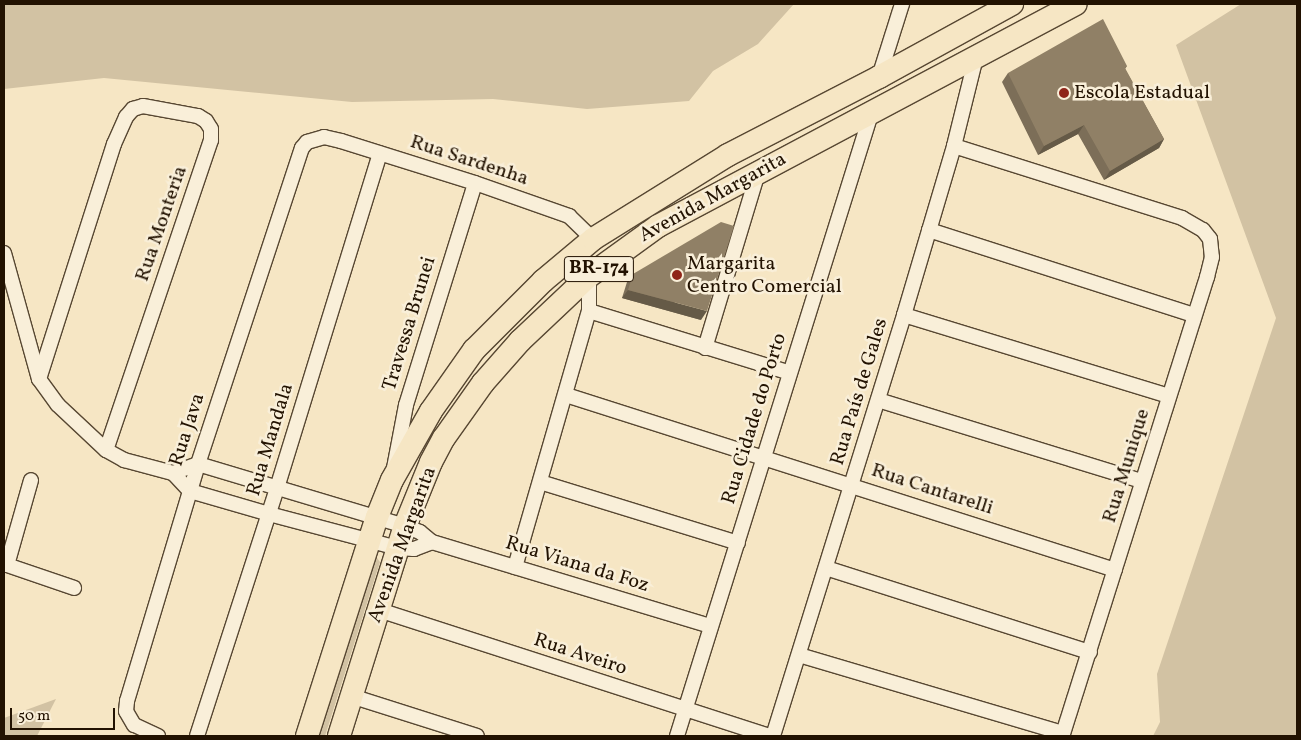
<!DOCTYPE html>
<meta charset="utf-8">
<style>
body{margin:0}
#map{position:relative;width:1301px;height:740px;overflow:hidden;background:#f6e6c4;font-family:Vollkorn,serif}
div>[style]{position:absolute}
.green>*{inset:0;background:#d2c2a3}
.roads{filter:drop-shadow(1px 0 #574732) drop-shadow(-1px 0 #574732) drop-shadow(0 1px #574732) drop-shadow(0 -1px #574732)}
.street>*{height:14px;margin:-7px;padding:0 7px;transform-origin:7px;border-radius:7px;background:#f9efd9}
.primary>*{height:22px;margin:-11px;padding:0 11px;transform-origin:11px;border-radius:11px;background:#f6e6c4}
.wall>*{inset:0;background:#7c6e58}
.shaded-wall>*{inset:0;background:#655a47}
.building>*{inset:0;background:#908066}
.dots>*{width:14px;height:14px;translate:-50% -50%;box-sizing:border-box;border:2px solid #f9efd9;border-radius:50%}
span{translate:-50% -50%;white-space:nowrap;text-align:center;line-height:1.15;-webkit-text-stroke:5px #f9efd9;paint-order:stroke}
.shield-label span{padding:1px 4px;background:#f9efd9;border:1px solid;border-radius:4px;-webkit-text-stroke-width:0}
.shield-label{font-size:19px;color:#221201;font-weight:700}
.poi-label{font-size:20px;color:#221201}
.left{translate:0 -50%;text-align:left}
.street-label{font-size:20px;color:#221201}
.frame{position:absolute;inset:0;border:5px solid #221201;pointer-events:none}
.scale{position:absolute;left:10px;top:708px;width:105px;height:22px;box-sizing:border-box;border:2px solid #221201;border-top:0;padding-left:6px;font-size:15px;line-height:18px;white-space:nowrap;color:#221201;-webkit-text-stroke:4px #f9efd9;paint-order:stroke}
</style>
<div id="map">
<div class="green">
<div style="clip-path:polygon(4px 4px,794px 4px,758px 44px,713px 71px,689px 101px,587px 109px,493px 99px,352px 102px,104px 78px,4px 89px)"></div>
<div style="clip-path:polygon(1241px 4px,1297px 4px,1297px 736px,1153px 736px,1160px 722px,1157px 674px,1276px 318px,1176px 45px)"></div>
<div style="clip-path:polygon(377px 558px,380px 562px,325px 736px,314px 736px,371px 559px)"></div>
<div style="clip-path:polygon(56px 699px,37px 736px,4px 736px,4px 718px)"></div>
</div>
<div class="roads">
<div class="street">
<div style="left:879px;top:77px;width:77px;rotate:-72.5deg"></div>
<div style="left:954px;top:146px;width:239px;rotate:17.5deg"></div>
<div style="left:1182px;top:218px;width:24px;rotate:30deg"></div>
<div style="left:1203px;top:230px;width:11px;rotate:52deg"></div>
<div style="left:1210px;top:239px;width:18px;rotate:84deg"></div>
<div style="left:1212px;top:257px;width:21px;rotate:104deg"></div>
<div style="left:1207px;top:277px;width:481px;rotate:107.5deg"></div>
<div style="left:929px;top:230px;width:278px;rotate:17.8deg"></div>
<div style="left:4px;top:253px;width:131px;rotate:74.5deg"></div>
<div style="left:39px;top:379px;width:32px;rotate:54deg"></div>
<div style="left:58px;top:405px;width:66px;rotate:43.2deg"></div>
<div style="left:106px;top:450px;width:21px;rotate:29deg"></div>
<div style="left:124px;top:460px;width:51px;rotate:14.9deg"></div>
<div style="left:173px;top:473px;width:25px;rotate:47deg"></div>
<div style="left:190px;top:491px;width:82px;rotate:16.2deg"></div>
<div style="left:269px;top:514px;width:133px;rotate:14.8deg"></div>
<div style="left:398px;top:548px;width:16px;rotate:4deg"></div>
<div style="left:414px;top:549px;width:19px;rotate:-21deg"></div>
<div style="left:589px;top:276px;width:35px;rotate:90deg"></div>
<div style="left:589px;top:311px;width:210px;rotate:17.1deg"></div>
<div style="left:904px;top:315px;width:277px;rotate:17deg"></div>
<div style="left:705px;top:348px;width:184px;rotate:-73.2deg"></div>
<div style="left:39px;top:379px;width:247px;rotate:-72.3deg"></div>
<div style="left:114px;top:144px;width:30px;rotate:-66deg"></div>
<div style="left:126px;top:117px;width:11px;rotate:-49deg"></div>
<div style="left:133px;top:109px;width:10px;rotate:-17deg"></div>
<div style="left:143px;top:106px;width:56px;rotate:10.3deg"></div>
<div style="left:198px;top:116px;width:9px;rotate:32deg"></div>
<div style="left:206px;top:121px;width:9px;rotate:58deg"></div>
<div style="left:211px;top:129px;width:11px;rotate:90deg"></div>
<div style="left:211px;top:140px;width:327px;rotate:108.7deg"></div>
<div style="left:566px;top:395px;width:576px;rotate:17.68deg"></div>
<div style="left:878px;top:400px;width:276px;rotate:17.1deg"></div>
<div style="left:394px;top:468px;width:64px;rotate:-79.2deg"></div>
<div style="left:406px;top:405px;width:232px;rotate:-72.7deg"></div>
<div style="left:173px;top:473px;width:27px;rotate:-20deg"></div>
<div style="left:198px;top:464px;width:216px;rotate:16.7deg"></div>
<div style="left:405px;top:526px;width:16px;rotate:22deg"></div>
<div style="left:420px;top:532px;width:16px;rotate:40deg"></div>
<div style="left:432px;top:542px;width:291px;rotate:16.8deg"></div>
<div style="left:540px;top:482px;width:207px;rotate:17.1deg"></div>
<div style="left:4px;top:564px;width:74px;rotate:18.9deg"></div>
<div style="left:7px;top:565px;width:88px;rotate:-74.2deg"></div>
<div style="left:515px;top:567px;width:266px;rotate:-73.9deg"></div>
<div style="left:826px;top:568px;width:277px;rotate:17.7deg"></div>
<div style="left:379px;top:610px;width:410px;rotate:17.9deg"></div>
<div style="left:799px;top:655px;width:274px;rotate:16.5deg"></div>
<div style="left:351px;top:696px;width:132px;rotate:17.6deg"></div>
<div style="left:158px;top:736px;width:26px;rotate:-155deg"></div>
<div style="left:134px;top:725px;width:16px;rotate:-120deg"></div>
<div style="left:126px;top:711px;width:10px;rotate:-84deg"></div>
<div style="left:127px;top:701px;width:247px;rotate:-73.3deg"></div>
<div style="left:198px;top:464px;width:333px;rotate:-71.8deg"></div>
<div style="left:302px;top:148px;width:8px;rotate:-50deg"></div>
<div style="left:307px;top:142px;width:18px;rotate:-16deg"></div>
<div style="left:324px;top:137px;width:17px;rotate:13deg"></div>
<div style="left:341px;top:141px;width:140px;rotate:17.4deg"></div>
<div style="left:475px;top:183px;width:100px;rotate:19.3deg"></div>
<div style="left:569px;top:216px;width:33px;rotate:44deg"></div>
<div style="left:197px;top:736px;width:261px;rotate:-72.1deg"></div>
<div style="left:277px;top:488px;width:350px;rotate:-72.9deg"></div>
<div style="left:677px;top:736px;width:652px;rotate:-72.68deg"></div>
<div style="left:773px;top:736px;width:441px;rotate:-72.7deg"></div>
<div style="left:904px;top:315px;width:176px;rotate:-73.5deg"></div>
<div style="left:954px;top:146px;width:92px;rotate:-76.1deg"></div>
</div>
<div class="primary">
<div style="left:307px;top:736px;width:230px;rotate:-72.3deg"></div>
<div style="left:377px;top:517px;width:40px;rotate:-68deg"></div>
<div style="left:392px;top:480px;width:79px;rotate:-60.5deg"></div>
<div style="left:431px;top:411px;width:75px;rotate:-54.8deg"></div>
<div style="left:474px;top:350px;width:98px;rotate:-45deg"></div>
<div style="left:543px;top:281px;width:65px;rotate:-40deg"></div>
<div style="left:593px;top:239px;width:159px;rotate:-31.9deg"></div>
<div style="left:728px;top:155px;width:170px;rotate:-27.3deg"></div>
<div style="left:879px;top:77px;width:152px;rotate:-28.8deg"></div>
<div style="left:339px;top:736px;width:220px;rotate:-72.6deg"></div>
<div style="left:405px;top:526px;width:69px;rotate:-67.9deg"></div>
<div style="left:431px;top:462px;width:27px;rotate:-62deg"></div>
<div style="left:444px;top:438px;width:67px;rotate:-54.7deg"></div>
<div style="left:483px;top:383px;width:56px;rotate:-48.6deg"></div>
<div style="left:520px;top:341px;width:95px;rotate:-43.3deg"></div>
<div style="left:589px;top:276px;width:85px;rotate:-35.9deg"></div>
<div style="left:658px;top:226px;width:473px;rotate:-28deg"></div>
</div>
</div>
<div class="wall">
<div style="clip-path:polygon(1127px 66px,1125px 69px,1164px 139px,1159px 148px,1104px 180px,1078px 134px,1038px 155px,1002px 82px,1008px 73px)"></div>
<div style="clip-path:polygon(633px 274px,701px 320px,622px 298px,627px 282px)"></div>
</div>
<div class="shaded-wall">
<div style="clip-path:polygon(1084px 125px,1078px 134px,1038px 155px,1044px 146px)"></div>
<div style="clip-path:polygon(1164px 139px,1159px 148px,1104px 180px,1110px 171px)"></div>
<div style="clip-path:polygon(628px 290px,707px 311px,701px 320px,622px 298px)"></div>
</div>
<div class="building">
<div style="clip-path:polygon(1103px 19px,1127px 66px,1125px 68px,1164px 139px,1110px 171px,1084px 125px,1044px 146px,1008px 73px)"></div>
<div style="clip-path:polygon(721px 222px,734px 226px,707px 311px,628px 290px,633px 274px)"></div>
</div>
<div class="dots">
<div style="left:1064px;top:93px;background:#8f2418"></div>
<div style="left:677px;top:275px;background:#8f2418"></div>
</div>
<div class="shield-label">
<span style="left:599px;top:269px">BR-174</span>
</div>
<div class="poi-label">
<span class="left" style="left:1074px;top:93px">Escola Estadual</span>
<span class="left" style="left:687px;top:276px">Margarita<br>Centro Comercial</span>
</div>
<div class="street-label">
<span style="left:469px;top:161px;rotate:18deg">Rua Sardenha</span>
<span style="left:713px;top:198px;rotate:-29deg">Avenida Margarita</span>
<span style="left:162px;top:224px;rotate:-71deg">Rua Monteria</span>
<span style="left:410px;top:324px;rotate:-73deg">Travessa Brunei</span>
<span style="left:860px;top:392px;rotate:-73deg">Rua País de Gales</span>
<span style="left:755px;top:419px;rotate:-73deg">Rua Cidade do Porto</span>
<span style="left:188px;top:430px;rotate:-72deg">Rua Java</span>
<span style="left:271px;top:440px;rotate:-73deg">Rua Mandala</span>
<span style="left:1127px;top:466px;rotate:-73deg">Rua Munique</span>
<span style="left:932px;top:490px;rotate:18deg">Rua Cantarelli</span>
<span style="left:403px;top:545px;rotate:-70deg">Avenida Margarita</span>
<span style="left:577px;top:565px;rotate:17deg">Rua Viana da Foz</span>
<span style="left:580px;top:655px;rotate:18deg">Rua Aveiro</span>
</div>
<div class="frame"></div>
<div class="scale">50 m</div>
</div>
